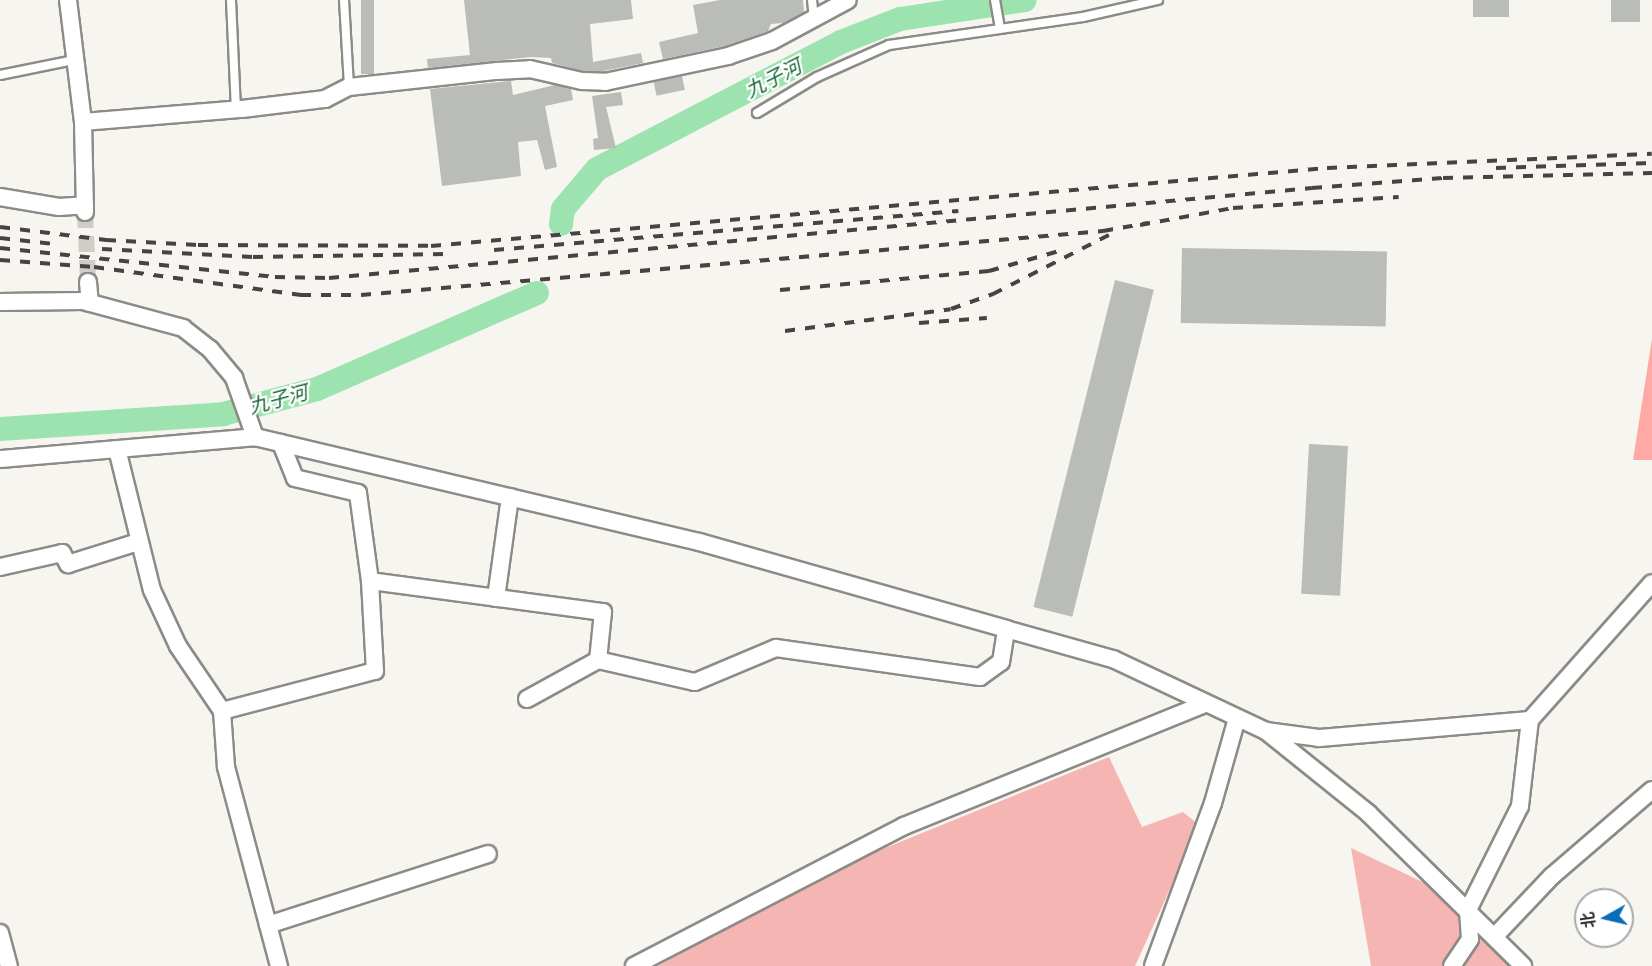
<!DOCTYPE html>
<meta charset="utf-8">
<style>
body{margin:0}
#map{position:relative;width:1652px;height:966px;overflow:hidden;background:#f7f5f0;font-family:"PT Serif","Noto Sans SC",serif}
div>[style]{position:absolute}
.green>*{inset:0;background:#f5b5b2}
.forest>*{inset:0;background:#fea9a6}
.river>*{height:24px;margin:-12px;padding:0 12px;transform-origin:12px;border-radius:12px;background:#9de3af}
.building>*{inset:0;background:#babcb7;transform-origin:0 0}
.minor-tunnel>*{height:16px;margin-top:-8px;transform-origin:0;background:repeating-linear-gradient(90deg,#cecdc8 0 16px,transparent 0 24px)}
.roads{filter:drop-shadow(2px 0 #8d8b87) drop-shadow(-2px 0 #8d8b87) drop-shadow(0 2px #8d8b87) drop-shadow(0 -2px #8d8b87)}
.service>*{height:8px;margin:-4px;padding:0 4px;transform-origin:4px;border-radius:4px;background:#fff}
.minor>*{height:16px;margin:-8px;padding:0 8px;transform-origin:8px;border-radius:8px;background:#fff}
.rail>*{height:4px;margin-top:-2px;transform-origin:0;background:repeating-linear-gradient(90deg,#454443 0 10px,transparent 0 20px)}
span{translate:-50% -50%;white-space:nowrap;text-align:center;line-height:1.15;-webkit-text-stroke:4.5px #fff;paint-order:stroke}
.water-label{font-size:20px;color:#1a6537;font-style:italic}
.north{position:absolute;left:1574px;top:888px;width:60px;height:60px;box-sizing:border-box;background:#fff;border:2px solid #abaaaa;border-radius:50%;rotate:262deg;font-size:16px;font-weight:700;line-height:24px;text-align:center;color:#2c2b2a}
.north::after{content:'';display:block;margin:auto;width:21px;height:27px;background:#096db9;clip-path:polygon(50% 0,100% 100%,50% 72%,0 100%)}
</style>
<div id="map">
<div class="green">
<div style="clip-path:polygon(1109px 757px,1142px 827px,1183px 812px,1199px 825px,1135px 966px,658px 966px,831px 870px)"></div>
<div style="clip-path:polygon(1351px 848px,1427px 884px,1510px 966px,1371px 966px)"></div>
</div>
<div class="forest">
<div style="clip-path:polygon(1652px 339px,1652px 460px,1633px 460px)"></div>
</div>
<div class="river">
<div style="left:561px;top:224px;width:15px;rotate:-82deg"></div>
<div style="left:563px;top:209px;width:52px;rotate:-49.6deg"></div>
<div style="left:597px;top:169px;width:275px;rotate:-27.5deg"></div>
<div style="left:841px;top:42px;width:63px;rotate:-21.3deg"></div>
<div style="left:900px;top:19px;width:126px;rotate:-8.6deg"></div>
<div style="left:0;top:429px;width:224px;rotate:-3.8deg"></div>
<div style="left:223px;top:414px;width:97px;rotate:-14.9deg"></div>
<div style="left:317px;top:389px;width:240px;rotate:-23.6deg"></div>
</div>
<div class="building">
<div style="left:361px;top:0;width:13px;height:74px"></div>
<div style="clip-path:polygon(464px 0,631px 0,633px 19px,590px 24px,593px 62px,641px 53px,643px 63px,604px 71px,583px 71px,552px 63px,551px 58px,531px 57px,428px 68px,427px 59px,470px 55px)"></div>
<div style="clip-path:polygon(720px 0,803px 0,804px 12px,783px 23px,771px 24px,768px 31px,725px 46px,663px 59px,659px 42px,698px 33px,693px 5px)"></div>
<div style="left:1473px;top:0;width:36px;height:17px"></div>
<div style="left:1611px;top:0;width:29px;height:22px"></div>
<div style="left:682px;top:76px;width:14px;height:29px;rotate:78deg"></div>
<div style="clip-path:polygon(511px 81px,513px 95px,555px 85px,571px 89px,573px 100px,545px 106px,557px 167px,545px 170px,537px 140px,518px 142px,521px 176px,442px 186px,430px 89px)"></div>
<div style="clip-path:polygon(621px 92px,623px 105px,606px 107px,616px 148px,594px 150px,593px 139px,598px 138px,592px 96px)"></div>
<div style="left:1182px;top:248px;width:205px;height:75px;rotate:1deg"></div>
<div style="left:1115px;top:280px;width:40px;height:337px;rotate:14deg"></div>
<div style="left:1309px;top:444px;width:39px;height:150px;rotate:3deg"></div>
</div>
<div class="minor-tunnel">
<div style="left:85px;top:212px;width:70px;rotate:87.5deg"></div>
</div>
<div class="roads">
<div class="service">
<div style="left:231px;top:0;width:109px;rotate:87.4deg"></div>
<div style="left:344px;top:0;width:87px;rotate:86.7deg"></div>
<div style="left:812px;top:0;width:19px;rotate:84deg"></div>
<div style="left:995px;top:0;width:29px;rotate:80deg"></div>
<div style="left:0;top:75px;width:76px;rotate:-11.5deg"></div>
<div style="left:757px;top:113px;width:70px;rotate:-31deg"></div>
<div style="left:817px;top:77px;width:79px;rotate:-24deg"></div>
<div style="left:889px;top:45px;width:196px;rotate:-8.2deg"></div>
<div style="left:1083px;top:17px;width:77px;rotate:-12.8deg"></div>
</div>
<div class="minor">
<div style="left:68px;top:0;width:123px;rotate:83deg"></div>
<div style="left:83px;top:122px;width:90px;rotate:88.7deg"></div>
<div style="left:83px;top:122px;width:160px;rotate:-4.7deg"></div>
<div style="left:242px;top:109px;width:84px;rotate:-6.9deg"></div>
<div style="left:325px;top:99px;width:27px;rotate:-27deg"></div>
<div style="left:349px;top:87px;width:149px;rotate:-6.2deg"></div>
<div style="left:497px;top:71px;width:33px;rotate:-3deg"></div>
<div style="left:530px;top:69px;width:53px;rotate:13deg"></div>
<div style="left:582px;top:81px;width:23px;rotate:2deg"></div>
<div style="left:605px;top:82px;width:126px;rotate:-11.9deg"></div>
<div style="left:728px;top:56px;width:46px;rotate:-18.8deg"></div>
<div style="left:772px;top:41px;width:86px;rotate:-28.3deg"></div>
<div style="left:0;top:197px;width:60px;rotate:9.6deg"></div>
<div style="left:59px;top:207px;width:26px;rotate:-4deg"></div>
<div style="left:88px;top:282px;width:21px;rotate:85deg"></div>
<div style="left:0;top:302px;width:83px;rotate:-0.7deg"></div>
<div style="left:83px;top:301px;width:104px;rotate:15.1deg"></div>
<div style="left:183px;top:328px;width:34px;rotate:38deg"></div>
<div style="left:210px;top:349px;width:38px;rotate:50deg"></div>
<div style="left:234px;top:378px;width:63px;rotate:70.4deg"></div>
<div style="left:117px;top:449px;width:145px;rotate:76.1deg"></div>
<div style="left:152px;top:590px;width:62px;rotate:65.1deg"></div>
<div style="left:178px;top:646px;width:78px;rotate:55.9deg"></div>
<div style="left:222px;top:711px;width:56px;rotate:85.9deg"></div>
<div style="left:226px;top:767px;width:206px;rotate:75.1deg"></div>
<div style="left:0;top:459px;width:256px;rotate:-4.9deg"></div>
<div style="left:255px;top:437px;width:456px;rotate:13.3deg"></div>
<div style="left:699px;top:542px;width:319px;rotate:15.8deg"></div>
<div style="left:1006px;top:629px;width:111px;rotate:15.7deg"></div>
<div style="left:1113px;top:659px;width:169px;rotate:25.2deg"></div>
<div style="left:1266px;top:731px;width:53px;rotate:7.5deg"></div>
<div style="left:1319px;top:738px;width:212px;rotate:-4.9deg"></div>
<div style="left:1530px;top:720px;width:183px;rotate:-48.3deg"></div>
<div style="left:0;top:567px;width:64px;rotate:-12.7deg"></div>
<div style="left:62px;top:553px;width:13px;rotate:61deg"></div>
<div style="left:68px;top:564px;width:73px;rotate:-17.4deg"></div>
<div style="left:370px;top:581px;width:235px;rotate:7.6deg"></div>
<div style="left:603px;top:612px;width:48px;rotate:95.9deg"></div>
<div style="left:598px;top:660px;width:81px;rotate:151.2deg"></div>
<div style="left:496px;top:598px;width:102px;rotate:-82.1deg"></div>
<div style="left:598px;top:660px;width:99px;rotate:12.8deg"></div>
<div style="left:695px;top:682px;width:88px;rotate:-22.8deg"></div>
<div style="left:776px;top:648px;width:206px;rotate:8.1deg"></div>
<div style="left:980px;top:677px;width:26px;rotate:-36deg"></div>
<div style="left:1001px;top:662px;width:33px;rotate:-81deg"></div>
<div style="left:222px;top:711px;width:158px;rotate:-14.7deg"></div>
<div style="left:375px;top:671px;width:90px;rotate:-93.2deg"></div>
<div style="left:370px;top:581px;width:89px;rotate:-97.8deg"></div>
<div style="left:358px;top:493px;width:65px;rotate:-166.6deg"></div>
<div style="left:295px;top:478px;width:38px;rotate:-112deg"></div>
<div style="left:1266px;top:731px;width:131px;rotate:38.8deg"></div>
<div style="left:1368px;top:813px;width:218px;rotate:44.6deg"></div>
<div style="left:268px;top:925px;width:231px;rotate:-17.9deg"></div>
<div style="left:0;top:933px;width:34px;rotate:75deg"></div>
<div style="left:1495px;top:936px;width:83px;rotate:-46.5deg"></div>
<div style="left:1552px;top:876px;width:132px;rotate:-40.7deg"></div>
<div style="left:634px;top:966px;width:304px;rotate:-27.4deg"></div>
<div style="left:904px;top:826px;width:325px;rotate:-22.1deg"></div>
<div style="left:1153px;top:966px;width:174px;rotate:-69.8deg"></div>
<div style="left:1213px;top:803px;width:88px;rotate:-74.2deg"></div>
<div style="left:1452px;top:966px;width:32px;rotate:-56deg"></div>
<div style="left:1470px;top:939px;width:29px;rotate:-94deg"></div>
<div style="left:1468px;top:910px;width:116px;rotate:-63.4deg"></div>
<div style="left:1520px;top:806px;width:87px;rotate:-83.4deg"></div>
</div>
</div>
<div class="rail">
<div style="left:1496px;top:168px;width:156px;rotate:-1.8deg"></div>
<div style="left:1140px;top:225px;width:95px;rotate:-10.4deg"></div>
<div style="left:1233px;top:208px;width:166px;rotate:-3.8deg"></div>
<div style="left:0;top:227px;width:107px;rotate:7deg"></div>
<div style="left:106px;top:240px;width:92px;rotate:3.1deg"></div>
<div style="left:198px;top:245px;width:233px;rotate:0.2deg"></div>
<div style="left:431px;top:246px;width:899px;rotate:-4.98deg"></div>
<div style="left:1327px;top:168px;width:325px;rotate:-2.5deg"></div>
<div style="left:0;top:238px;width:54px;rotate:6.3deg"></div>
<div style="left:0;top:248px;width:277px;rotate:6deg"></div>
<div style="left:275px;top:277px;width:54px;rotate:1.1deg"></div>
<div style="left:329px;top:278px;width:987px;rotate:-5.23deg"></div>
<div style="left:1312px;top:188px;width:131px;rotate:-4.4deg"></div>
<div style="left:1443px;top:178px;width:209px;rotate:-1.4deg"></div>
<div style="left:102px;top:249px;width:151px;rotate:3deg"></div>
<div style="left:253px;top:257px;width:194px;rotate:-0.9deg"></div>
<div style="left:494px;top:250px;width:466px;rotate:-4.8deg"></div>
<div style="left:0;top:260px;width:94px;rotate:4.3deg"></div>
<div style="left:94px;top:267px;width:209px;rotate:7.7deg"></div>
<div style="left:301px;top:295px;width:60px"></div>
<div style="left:361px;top:295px;width:745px;rotate:-4.93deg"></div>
<div style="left:1103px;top:231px;width:46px;rotate:-10.1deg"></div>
<div style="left:780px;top:290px;width:210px;rotate:-5.2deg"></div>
<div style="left:989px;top:271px;width:73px;rotate:-15.9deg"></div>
<div style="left:919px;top:323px;width:68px;rotate:-4.2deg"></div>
<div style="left:785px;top:331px;width:167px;rotate:-7.5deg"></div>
<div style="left:951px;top:309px;width:45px;rotate:-19.7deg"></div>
<div style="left:993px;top:294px;width:130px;rotate:-27deg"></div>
</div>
<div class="water-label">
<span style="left:773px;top:78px;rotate:-27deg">九子河</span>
<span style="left:278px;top:399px;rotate:-15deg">九子河</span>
</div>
<div class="north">北</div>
</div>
